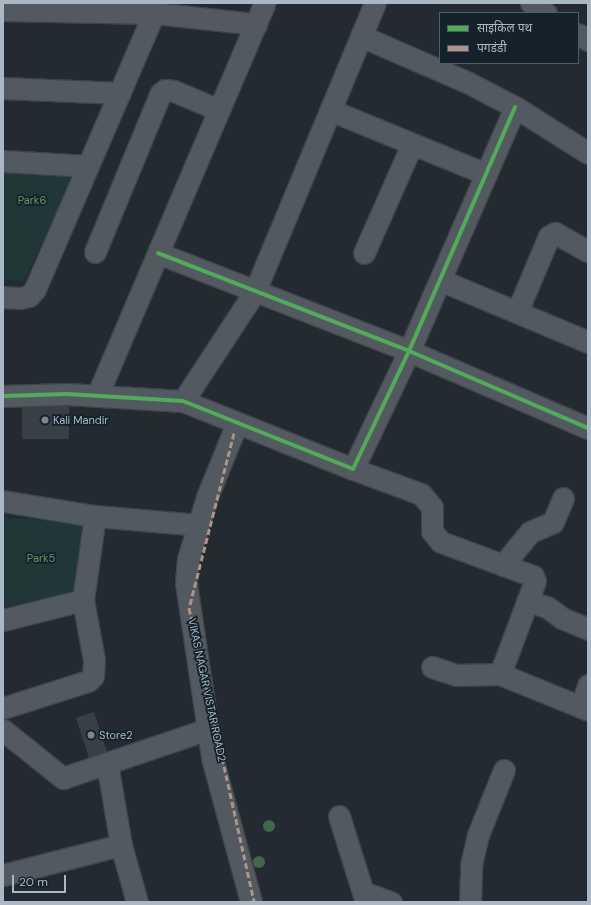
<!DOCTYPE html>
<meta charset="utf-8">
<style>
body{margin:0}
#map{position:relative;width:591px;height:905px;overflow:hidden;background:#232a31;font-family:"DM Sans","Noto Sans Devanagari",sans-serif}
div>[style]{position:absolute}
.green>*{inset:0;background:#203637}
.building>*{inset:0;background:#383f45;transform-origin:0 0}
.roads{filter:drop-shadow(1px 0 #3f444a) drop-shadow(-1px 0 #3f444a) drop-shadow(0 1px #3f444a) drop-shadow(0 -1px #3f444a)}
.street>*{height:21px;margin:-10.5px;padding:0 10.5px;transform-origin:10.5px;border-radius:10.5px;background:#525960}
.quiet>*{height:3px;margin-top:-1.5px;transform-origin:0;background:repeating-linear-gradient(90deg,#af9288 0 6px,transparent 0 9px)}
.cycleway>*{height:4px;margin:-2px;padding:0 2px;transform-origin:2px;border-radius:2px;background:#51ab58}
.trees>*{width:12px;height:12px;margin:-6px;border-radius:50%;background:#45664e}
.dots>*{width:11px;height:11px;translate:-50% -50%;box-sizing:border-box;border:2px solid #16222b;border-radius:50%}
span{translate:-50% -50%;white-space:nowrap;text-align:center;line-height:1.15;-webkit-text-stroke:3.5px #16222b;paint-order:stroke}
.park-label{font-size:11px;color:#609766}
.poi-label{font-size:11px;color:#aab8c5}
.left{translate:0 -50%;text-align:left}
.street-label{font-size:11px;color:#aab8c5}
.frame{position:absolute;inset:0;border:4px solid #aab8c5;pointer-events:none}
.legend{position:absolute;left:439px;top:12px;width:140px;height:52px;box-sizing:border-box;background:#16222b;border:1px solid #515e69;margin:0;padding:5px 7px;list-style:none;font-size:12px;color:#aab8c5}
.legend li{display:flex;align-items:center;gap:8px;height:20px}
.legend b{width:20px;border:1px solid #515e69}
.scale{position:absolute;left:12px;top:875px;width:54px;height:18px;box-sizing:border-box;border:2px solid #aab8c5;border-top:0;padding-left:5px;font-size:12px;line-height:14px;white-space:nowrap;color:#aab8c5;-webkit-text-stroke:3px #16222b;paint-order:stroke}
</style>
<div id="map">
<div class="green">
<div style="clip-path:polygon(3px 169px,77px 174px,23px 281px,3px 280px)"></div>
<div style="clip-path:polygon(3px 518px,83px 521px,76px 592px,3px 607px)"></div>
</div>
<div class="building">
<div style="left:22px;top:401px;width:47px;height:38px"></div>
<div style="left:94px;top:712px;width:43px;height:19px;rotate:72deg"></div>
</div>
<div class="roads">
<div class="street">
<div style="left:531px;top:3px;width:18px;rotate:34deg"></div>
<div style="left:3px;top:10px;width:151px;rotate:1.1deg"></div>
<div style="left:154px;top:13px;width:103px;rotate:6.2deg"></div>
<div style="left:578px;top:34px;width:12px;rotate:31deg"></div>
<div style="left:361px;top:36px;width:118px;rotate:23.5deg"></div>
<div style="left:469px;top:83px;width:52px;rotate:27.6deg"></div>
<div style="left:515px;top:107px;width:86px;rotate:32.2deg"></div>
<div style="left:3px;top:88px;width:117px;rotate:2.4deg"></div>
<div style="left:330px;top:110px;width:169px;rotate:22.3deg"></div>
<div style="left:3px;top:161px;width:85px;rotate:3.4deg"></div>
<div style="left:95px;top:252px;width:171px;rotate:-67.6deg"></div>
<div style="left:160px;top:94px;width:6px;rotate:-39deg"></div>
<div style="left:165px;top:90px;width:9px;rotate:6deg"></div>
<div style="left:174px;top:91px;width:49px;rotate:22.9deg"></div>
<div style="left:158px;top:253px;width:269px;rotate:21.3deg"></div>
<div style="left:409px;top:351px;width:266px;rotate:-66.5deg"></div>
<div style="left:364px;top:253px;width:119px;rotate:-66.2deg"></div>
<div style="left:440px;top:280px;width:160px;rotate:22.7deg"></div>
<div style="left:3px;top:297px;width:17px;rotate:3deg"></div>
<div style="left:20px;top:298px;width:9px;rotate:-13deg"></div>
<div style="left:29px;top:296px;width:9px;rotate:-49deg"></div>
<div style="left:35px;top:289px;width:301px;rotate:-66.7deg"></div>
<div style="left:517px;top:312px;width:82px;rotate:-67.2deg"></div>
<div style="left:549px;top:236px;width:7px;rotate:-27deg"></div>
<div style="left:555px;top:233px;width:38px;rotate:29deg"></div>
<div style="left:3px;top:396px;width:64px;rotate:-1.8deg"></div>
<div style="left:67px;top:394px;width:116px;rotate:3.5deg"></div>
<div style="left:183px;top:401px;width:183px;rotate:21.8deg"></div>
<div style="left:353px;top:469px;width:131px;rotate:-64.6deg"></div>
<div style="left:409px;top:351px;width:195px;rotate:23.3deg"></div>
<div style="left:97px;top:396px;width:427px;rotate:-66.9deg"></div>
<div style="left:183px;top:401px;width:131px;rotate:-56.8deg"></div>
<div style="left:255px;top:291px;width:312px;rotate:-67.4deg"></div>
<div style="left:237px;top:423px;width:80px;rotate:112.1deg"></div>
<div style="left:207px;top:497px;width:65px;rotate:107deg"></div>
<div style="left:188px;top:559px;width:24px;rotate:95deg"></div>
<div style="left:186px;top:583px;width:177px;rotate:81.5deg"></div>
<div style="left:212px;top:758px;width:149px;rotate:74.8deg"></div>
<div style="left:353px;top:469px;width:72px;rotate:20.2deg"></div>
<div style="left:421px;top:494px;width:17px;rotate:50deg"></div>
<div style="left:432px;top:507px;width:24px;rotate:90deg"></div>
<div style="left:432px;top:531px;width:14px;rotate:51deg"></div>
<div style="left:441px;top:542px;width:98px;rotate:20.3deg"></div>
<div style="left:533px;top:576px;width:5px;rotate:68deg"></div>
<div style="left:535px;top:581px;width:99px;rotate:110.6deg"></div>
<div style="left:3px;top:501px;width:93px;rotate:9.3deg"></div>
<div style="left:95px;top:516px;width:104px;rotate:4.9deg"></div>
<div style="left:503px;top:565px;width:43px;rotate:-50.7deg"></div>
<div style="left:530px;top:532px;width:25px;rotate:-23deg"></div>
<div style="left:553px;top:522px;width:26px;rotate:-67deg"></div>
<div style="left:527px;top:601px;width:21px;rotate:17deg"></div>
<div style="left:547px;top:607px;width:19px;rotate:36deg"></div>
<div style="left:562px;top:618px;width:28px;rotate:23deg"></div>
<div style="left:3px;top:620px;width:82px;rotate:-14deg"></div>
<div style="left:432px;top:667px;width:25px;rotate:18deg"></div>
<div style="left:456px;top:675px;width:44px;rotate:-1.3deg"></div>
<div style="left:500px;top:674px;width:95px;rotate:22.2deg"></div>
<div style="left:581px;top:707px;width:23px;rotate:-72deg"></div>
<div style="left:3px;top:708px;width:89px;rotate:-17.6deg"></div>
<div style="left:88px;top:681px;width:7px;rotate:-45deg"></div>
<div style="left:93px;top:676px;width:16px;rotate:-86deg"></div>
<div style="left:94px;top:660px;width:61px;rotate:-100.4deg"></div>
<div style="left:83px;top:600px;width:85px;rotate:-81.9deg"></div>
<div style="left:3px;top:730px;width:77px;rotate:38.7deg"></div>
<div style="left:63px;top:778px;width:153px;rotate:-18.7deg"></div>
<div style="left:107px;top:763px;width:83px;rotate:80.3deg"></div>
<div style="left:121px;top:845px;width:59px;rotate:74.3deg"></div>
<div style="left:339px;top:816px;width:90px;rotate:72.6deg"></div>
<div style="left:3px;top:875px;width:122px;rotate:-14.3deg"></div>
<div style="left:363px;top:892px;width:30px;rotate:20deg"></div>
<div style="left:470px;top:902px;width:37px;rotate:-88deg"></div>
<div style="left:471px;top:865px;width:31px;rotate:-77deg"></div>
<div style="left:478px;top:835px;width:70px;rotate:-68.2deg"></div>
</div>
</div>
<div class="quiet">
<div style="left:234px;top:433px;width:181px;rotate:104.4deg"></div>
<div style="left:189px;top:608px;width:301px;rotate:77.5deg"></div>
</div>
<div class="cycleway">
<div style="left:158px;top:253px;width:269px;rotate:21.3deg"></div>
<div style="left:409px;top:351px;width:266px;rotate:-66.5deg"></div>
<div style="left:3px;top:396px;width:64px;rotate:-1.8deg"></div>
<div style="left:67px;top:394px;width:116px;rotate:3.5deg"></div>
<div style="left:183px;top:401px;width:183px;rotate:21.8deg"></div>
<div style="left:353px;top:469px;width:131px;rotate:-64.6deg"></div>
<div style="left:409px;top:351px;width:195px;rotate:23.3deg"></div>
</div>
<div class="trees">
<div style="left:269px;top:826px"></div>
<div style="left:259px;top:862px"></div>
</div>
<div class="dots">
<div style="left:45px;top:420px;background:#7b8691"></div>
<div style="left:91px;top:735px;background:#7b8691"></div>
</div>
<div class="park-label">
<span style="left:32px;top:200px">Park6</span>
<span style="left:41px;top:558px">Park5</span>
</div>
<div class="poi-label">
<span class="left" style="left:53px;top:420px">Kali Mandir</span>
<span class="left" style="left:99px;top:735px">Store2</span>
</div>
<div class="street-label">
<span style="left:207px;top:690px;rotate:78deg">VIKAS NAGAR VISTAR ROAD2</span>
</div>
<div class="frame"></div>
<ul class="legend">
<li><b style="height:5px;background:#51ab58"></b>साइकिल पथ</li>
<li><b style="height:5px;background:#af9288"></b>पगडंडी</li>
</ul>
<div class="scale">20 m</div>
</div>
